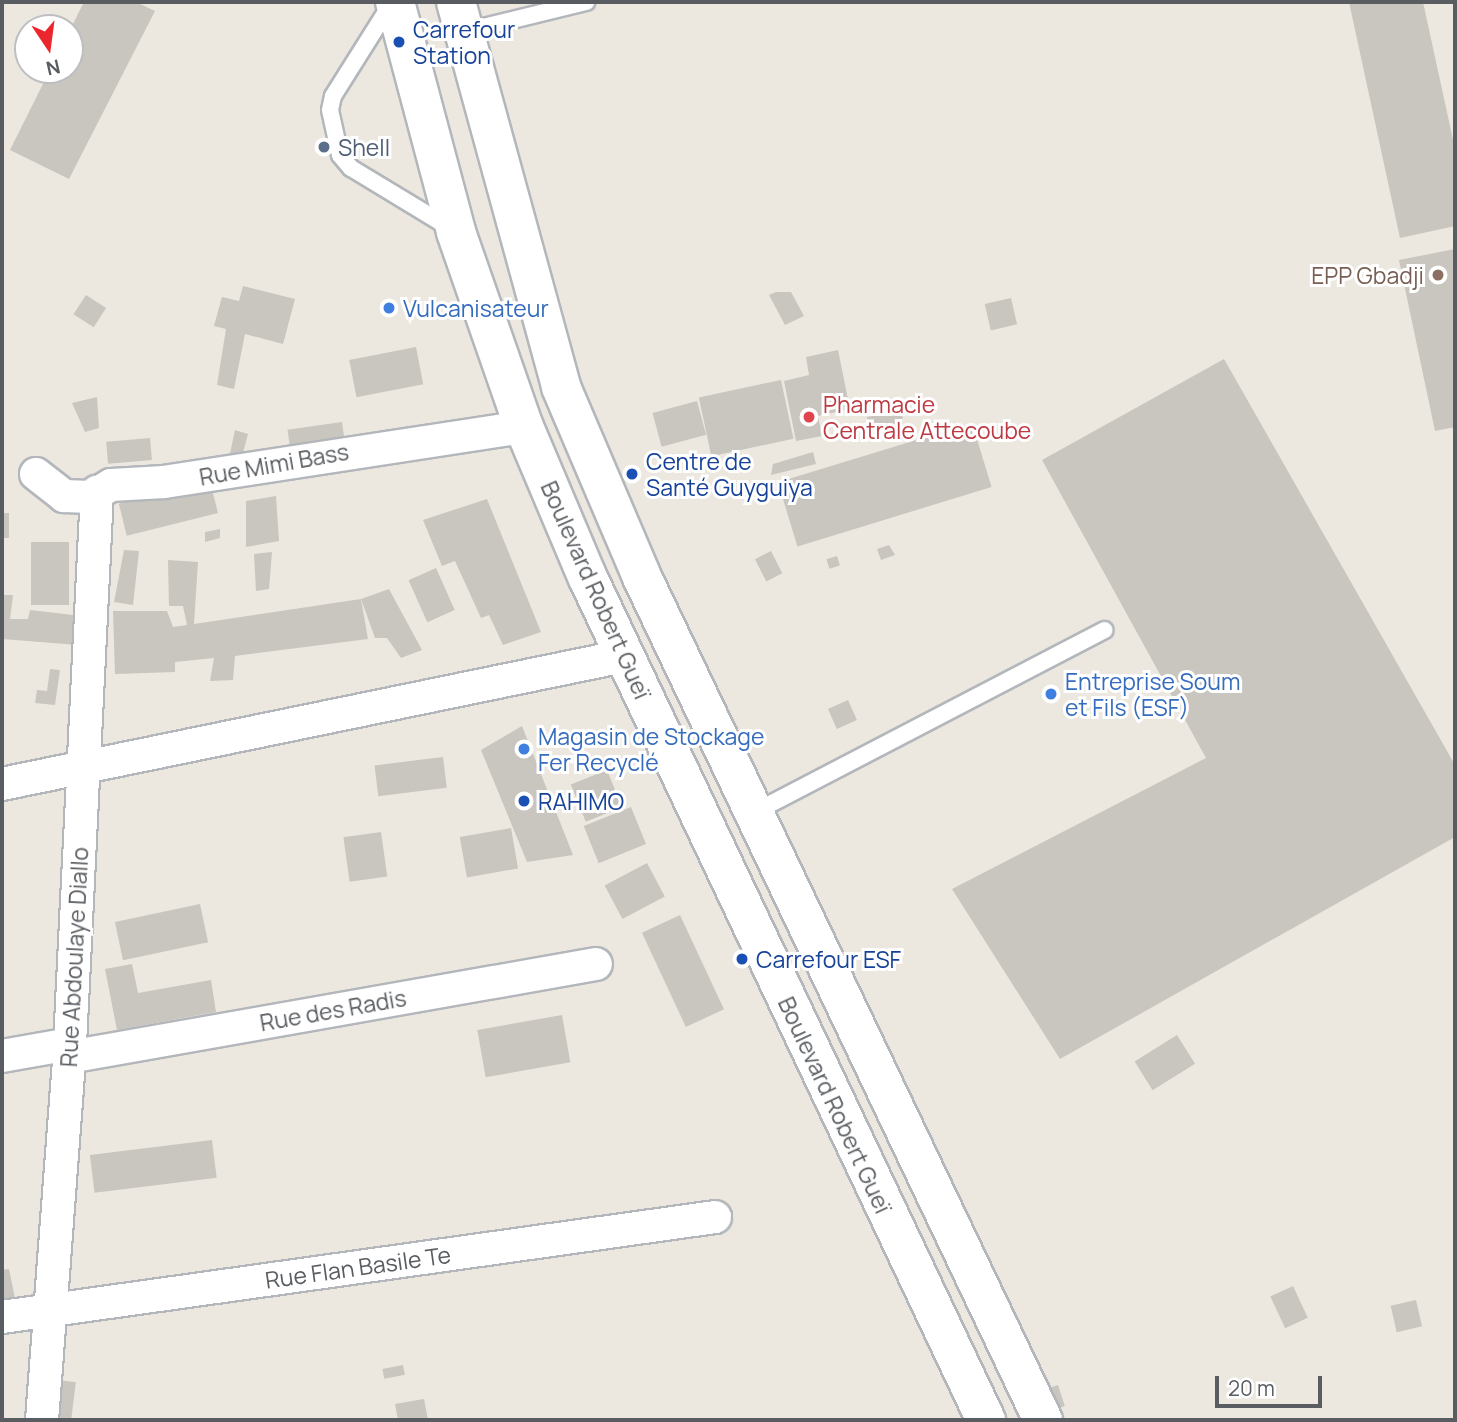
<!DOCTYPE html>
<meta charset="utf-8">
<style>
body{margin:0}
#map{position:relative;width:1457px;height:1422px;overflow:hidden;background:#ece8e0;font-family:Manrope,sans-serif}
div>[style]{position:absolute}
.building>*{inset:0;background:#c9c5bf;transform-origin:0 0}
.roads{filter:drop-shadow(2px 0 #b3b7bb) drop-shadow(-2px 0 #b3b7bb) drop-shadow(0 2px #b3b7bb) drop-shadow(0 -2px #b3b7bb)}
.service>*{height:16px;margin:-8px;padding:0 8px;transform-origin:8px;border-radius:8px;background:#fff}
.minor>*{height:32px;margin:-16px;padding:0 16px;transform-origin:16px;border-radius:16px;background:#fff}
.secondary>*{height:38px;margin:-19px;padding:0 19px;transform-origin:19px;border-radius:19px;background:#fff}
.dots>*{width:19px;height:19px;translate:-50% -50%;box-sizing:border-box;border:4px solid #fff;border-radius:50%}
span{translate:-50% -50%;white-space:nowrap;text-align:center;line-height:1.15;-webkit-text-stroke:6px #fff;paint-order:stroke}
.transit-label{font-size:23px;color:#164399}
.left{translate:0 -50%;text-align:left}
.service-label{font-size:23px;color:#4e5e75}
.education-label{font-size:23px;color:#785e54}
.right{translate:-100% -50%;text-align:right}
.shop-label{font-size:23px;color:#366cbe}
.health-label{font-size:23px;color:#be3a42}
.street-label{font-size:23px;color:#595d61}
.frame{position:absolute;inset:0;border:4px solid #595d61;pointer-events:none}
.north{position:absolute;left:14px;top:14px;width:70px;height:70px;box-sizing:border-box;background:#fff;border:2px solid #bdbec0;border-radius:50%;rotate:167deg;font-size:19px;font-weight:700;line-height:28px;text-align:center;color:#595d61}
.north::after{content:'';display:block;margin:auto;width:24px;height:32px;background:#eb272d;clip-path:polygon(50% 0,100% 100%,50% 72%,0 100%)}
.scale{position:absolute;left:1215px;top:1376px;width:107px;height:32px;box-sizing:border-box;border:4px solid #595d61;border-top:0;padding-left:9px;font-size:21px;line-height:24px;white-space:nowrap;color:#595d61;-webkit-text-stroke:5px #fff;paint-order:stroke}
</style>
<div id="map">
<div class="building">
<div style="clip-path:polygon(84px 2px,136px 2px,155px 11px,69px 179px,10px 150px,50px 70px,70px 70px,70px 30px)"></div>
<div style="clip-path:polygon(1349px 2px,1423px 2px,1455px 149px,1455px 226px,1400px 238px)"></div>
<div style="clip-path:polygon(1455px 249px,1455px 427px,1435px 431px,1399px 260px)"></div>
<div style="clip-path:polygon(243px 286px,295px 299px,283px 344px,245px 334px,234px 389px,217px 385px,226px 329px,214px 326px,222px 297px,239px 301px)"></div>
<div style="clip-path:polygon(776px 292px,791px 292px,804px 316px,785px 325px,769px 295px)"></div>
<div style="left:86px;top:295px;width:24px;height:23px;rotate:33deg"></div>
<div style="left:1011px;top:298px;width:27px;height:27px;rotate:77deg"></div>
<div style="left:416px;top:347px;width:38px;height:68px;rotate:79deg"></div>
<div style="clip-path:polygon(838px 350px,850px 409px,818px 416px,822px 436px,796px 441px,784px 381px,809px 375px,806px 357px)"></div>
<div style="clip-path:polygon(1224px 359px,1455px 765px,1455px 837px,1060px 1059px,952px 889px,1206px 758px,1042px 460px)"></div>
<div style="left:781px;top:380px;width:60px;height:84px;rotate:78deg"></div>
<div style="clip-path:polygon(97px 397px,99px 428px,85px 432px,72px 403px)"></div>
<div style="left:697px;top:401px;width:35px;height:46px;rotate:75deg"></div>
<div style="clip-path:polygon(902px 411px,904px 438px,891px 441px,889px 432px,869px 435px,867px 417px)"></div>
<div style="left:342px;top:422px;width:22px;height:55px;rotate:82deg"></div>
<div style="left:972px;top:423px;width:67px;height:203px;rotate:73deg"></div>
<div style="clip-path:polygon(235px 430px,248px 434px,240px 464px,228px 463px)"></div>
<div style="left:150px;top:438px;width:22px;height:44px;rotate:85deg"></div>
<div style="clip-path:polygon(813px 452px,816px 464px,771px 475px,773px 464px)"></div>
<div style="left:210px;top:481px;width:33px;height:94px;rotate:76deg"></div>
<div style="clip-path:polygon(276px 496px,279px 541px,246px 547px,246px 501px)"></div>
<div style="clip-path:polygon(487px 499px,541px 632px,503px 645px,489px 615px,481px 618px,455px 561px,442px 566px,423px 520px)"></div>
<div style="left:2px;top:513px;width:7px;height:25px"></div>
<div style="clip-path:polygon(220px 529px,220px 538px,205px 542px,205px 532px)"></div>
<div style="left:31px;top:542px;width:38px;height:63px"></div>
<div style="clip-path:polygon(889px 545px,895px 555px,881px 560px,877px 549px)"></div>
<div style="clip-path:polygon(124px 550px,139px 551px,133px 605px,114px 602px)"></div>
<div style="left:771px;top:551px;width:25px;height:18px;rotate:63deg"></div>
<div style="clip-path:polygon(272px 552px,269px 589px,256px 591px,254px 554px)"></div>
<div style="left:837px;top:556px;width:10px;height:11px;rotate:73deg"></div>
<div style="clip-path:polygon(168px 560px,198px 562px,194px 624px,361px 599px,368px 639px,235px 656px,233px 680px,210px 681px,214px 658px,175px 662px,175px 672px,115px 674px,113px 611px,167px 611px,173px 627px,187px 625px,183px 606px,169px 606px)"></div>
<div style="left:436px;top:568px;width:46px;height:30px;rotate:66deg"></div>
<div style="clip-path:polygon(389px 589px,422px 650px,401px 658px,387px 638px,375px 638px,361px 599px)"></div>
<div style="clip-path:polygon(2px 595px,13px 595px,10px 619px,28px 619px,30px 610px,82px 616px,78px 645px,2px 639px)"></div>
<div style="clip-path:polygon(50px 669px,60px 670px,55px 705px,35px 703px,37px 690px,47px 691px)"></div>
<div style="left:848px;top:700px;width:22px;height:22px;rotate:66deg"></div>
<div style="clip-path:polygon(522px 726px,573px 855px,527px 862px,481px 750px)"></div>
<div style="left:443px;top:757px;width:31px;height:69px;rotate:83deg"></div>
<div style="left:607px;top:770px;width:40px;height:39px;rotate:68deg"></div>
<div style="left:631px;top:807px;width:40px;height:51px;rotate:68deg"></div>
<div style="left:511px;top:828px;width:41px;height:52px;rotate:80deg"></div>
<div style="left:381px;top:832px;width:45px;height:38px;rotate:82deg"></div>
<div style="left:647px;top:863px;width:38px;height:48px;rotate:62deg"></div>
<div style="left:200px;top:904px;width:39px;height:87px;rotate:78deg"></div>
<div style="left:680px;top:915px;width:104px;height:42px;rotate:65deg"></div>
<div style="clip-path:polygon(132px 964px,138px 993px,211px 980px,216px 1012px,117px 1030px,105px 969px)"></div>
<div style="left:562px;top:1015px;width:48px;height:86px;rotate:80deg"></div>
<div style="left:1177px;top:1035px;width:34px;height:50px;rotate:58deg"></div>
<div style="left:212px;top:1140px;width:38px;height:123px;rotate:83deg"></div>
<div style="clip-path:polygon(9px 1269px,16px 1303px,2px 1305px,2px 1270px)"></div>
<div style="left:1293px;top:1286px;width:35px;height:25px;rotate:65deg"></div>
<div style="left:1416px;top:1300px;width:27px;height:26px;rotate:77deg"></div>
<div style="left:403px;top:1365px;width:10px;height:21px;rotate:79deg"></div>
<div style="left:50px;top:1379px;width:26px;height:41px;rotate:7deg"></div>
<div style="left:1058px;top:1385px;width:22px;height:9px;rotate:72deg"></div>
<div style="clip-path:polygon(424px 1399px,428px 1420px,398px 1420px,395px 1404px)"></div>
</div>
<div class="roads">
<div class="service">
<div style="left:391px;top:4px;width:109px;rotate:122.2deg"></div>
<div style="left:333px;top:96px;width:14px;rotate:102deg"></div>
<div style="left:330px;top:110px;width:46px;rotate:77.5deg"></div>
<div style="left:340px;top:155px;width:17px;rotate:50deg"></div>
<div style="left:351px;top:168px;width:116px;rotate:31.2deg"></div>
<div style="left:463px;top:32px;width:127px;rotate:-13.7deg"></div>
<div style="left:755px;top:812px;width:394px;rotate:-27.5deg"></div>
</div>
<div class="minor">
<div style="left:36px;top:474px;width:36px;rotate:38deg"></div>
<div style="left:64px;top:496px;width:27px;rotate:2deg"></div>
<div style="left:91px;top:497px;width:23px;rotate:-31deg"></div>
<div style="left:111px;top:485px;width:53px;rotate:-3.2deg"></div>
<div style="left:164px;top:482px;width:364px;rotate:-8.7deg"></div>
<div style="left:2px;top:784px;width:635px;rotate:-11.63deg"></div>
<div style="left:2px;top:1056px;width:69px;rotate:-10deg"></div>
<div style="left:69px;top:1057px;width:535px;rotate:-10.01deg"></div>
<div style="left:2px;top:1317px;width:720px;rotate:-7.98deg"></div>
<div style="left:42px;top:1420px;width:377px;rotate:-85.7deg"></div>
<div style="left:70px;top:1044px;width:553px;rotate:-87.2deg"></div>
</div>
<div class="secondary">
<div style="left:395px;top:2px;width:238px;rotate:75.1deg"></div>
<div style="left:456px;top:232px;width:207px;rotate:70.8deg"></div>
<div style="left:524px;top:427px;width:162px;rotate:67.1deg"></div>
<div style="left:587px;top:576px;width:934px;rotate:64.7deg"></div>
<div style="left:456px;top:2px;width:399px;rotate:74.7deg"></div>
<div style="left:561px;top:387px;width:204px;rotate:66.9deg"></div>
<div style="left:641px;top:575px;width:936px;rotate:64.56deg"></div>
</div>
</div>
<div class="dots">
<div style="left:399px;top:42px;background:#1a4fb4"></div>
<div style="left:324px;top:147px;background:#5c6f8a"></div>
<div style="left:1438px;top:275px;background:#8d6e63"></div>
<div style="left:389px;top:308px;background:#3f7fe0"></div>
<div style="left:809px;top:417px;background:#e0444e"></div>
<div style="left:632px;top:474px;background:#1a4fb4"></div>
<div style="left:1051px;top:694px;background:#3f7fe0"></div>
<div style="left:524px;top:749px;background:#3f7fe0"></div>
<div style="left:524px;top:801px;background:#1a4fb4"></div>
<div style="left:742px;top:959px;background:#1a4fb4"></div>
</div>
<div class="transit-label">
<span class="left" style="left:413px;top:42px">Carrefour<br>Station</span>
<span class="left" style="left:646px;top:474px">Centre de<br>Santé Guyguiya</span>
<span class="left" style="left:538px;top:801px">RAHIMO</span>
<span class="left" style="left:756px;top:959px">Carrefour ESF</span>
</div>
<div class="service-label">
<span class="left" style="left:338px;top:147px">Shell</span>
</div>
<div class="education-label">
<span class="right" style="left:1424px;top:275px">EPP Gbadji</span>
</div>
<div class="shop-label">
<span class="left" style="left:403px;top:308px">Vulcanisateur</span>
<span class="left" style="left:1065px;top:694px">Entreprise Soum<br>et Fils (ESF)</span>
<span class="left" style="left:538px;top:749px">Magasin de Stockage<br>Fer Recyclé</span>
</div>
<div class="health-label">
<span class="left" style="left:823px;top:417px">Pharmacie<br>Centrale Attecoube</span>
</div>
<div class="street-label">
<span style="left:274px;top:464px;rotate:-10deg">Rue Mimi Bass</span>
<span style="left:596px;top:590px;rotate:66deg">Boulevard Robert Gueï</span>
<span style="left:74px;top:957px;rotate:-87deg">Rue Abdoulaye Diallo</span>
<span style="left:333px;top:1010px;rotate:-10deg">Rue des Radis</span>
<span style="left:835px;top:1105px;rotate:65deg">Boulevard Robert Gueï</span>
<span style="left:358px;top:1267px;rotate:-8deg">Rue Flan Basile Te</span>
</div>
<div class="frame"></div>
<div class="north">N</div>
<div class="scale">20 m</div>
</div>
